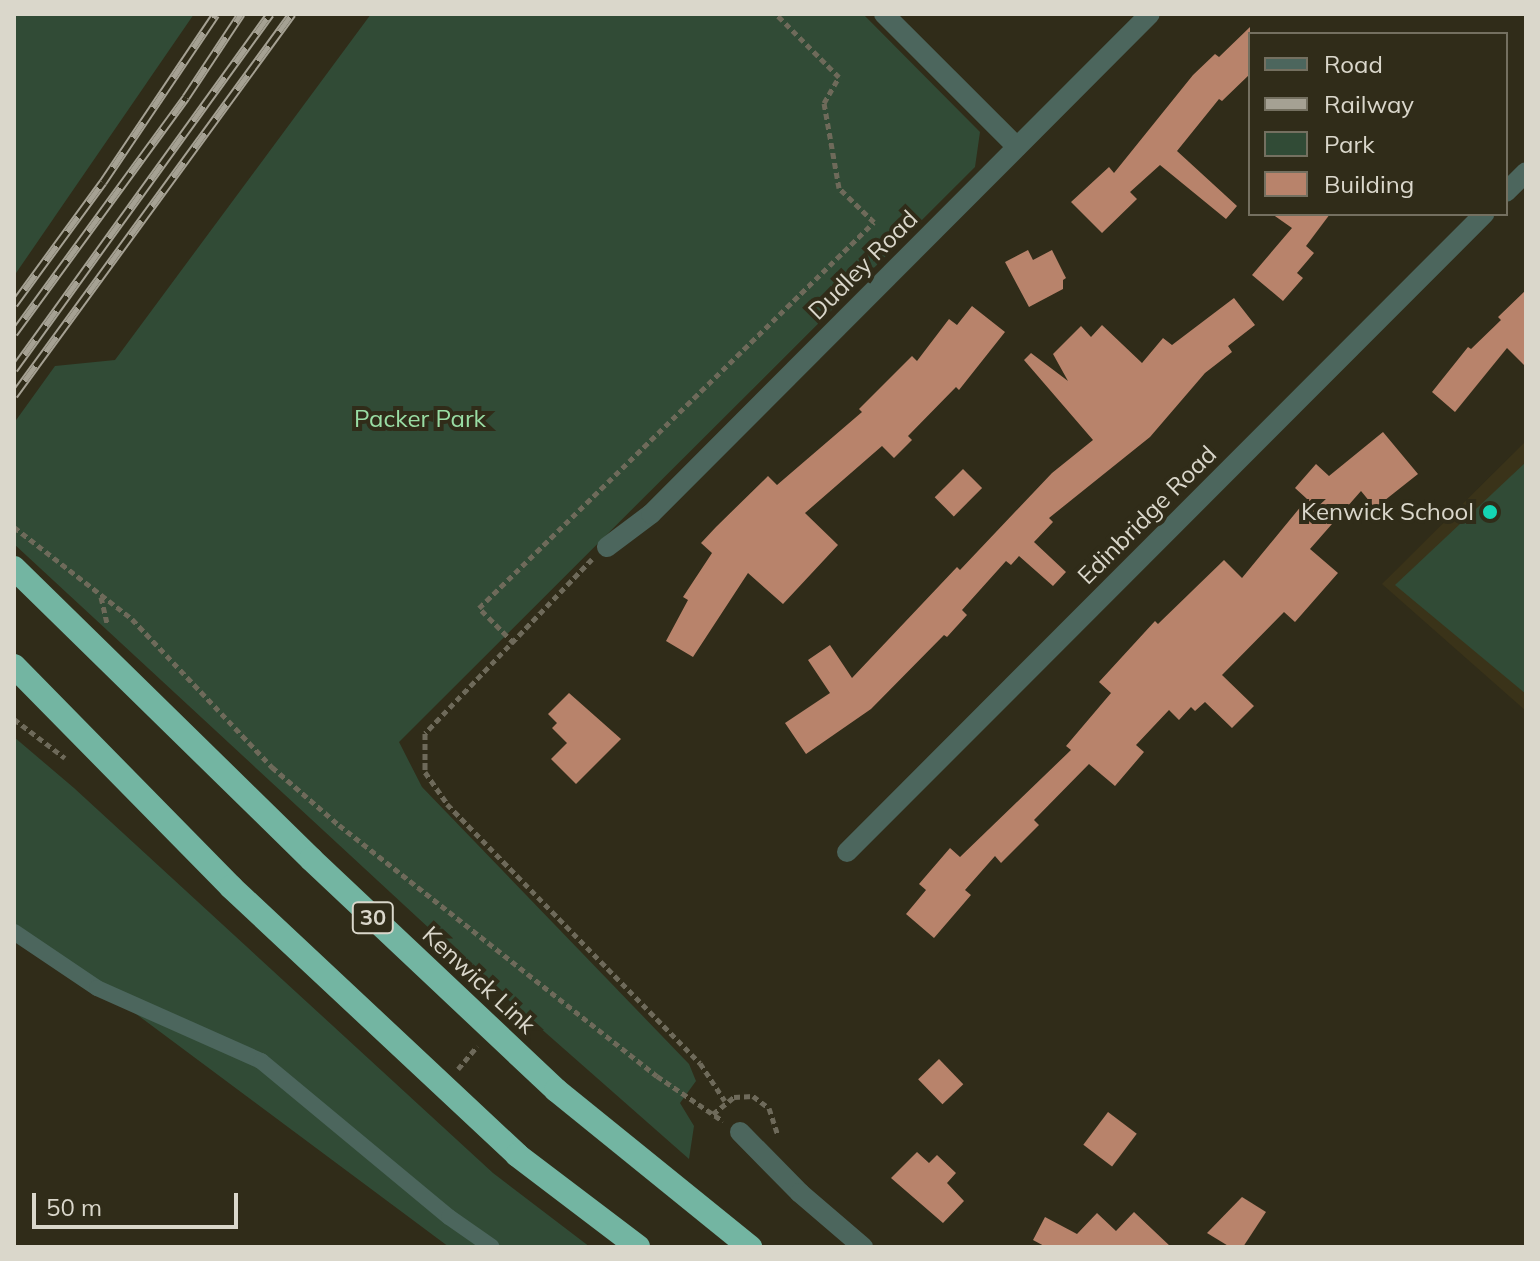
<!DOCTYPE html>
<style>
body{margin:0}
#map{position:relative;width:1540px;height:1261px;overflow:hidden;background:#302c19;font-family:Mulish,sans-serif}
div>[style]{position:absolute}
.built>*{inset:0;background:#3a3319}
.green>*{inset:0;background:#314b36}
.building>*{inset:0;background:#b8836b;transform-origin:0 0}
.path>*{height:5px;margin-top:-2.5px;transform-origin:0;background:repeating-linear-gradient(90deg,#6e6a5a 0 6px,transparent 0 10px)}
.lane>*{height:16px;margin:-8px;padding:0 8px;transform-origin:8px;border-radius:8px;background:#4c665d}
.street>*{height:20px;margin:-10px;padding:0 10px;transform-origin:10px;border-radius:10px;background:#4c665d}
.highway>*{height:24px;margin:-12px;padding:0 12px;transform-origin:12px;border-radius:12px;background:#73b5a2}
.rail>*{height:9px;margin-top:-4.5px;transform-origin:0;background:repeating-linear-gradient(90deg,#302c19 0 18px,#a5a193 0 36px);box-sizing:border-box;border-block:2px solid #a5a193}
.dots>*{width:22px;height:22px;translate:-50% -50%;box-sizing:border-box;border:4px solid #302c19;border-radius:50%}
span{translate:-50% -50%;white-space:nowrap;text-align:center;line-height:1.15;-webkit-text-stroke:8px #302c19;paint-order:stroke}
.shield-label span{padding:2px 6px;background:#302c19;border:2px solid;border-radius:6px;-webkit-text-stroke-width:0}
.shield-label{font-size:22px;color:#dad7cb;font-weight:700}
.street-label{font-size:24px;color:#dad7cb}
.park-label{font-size:24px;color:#99dda4}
.poi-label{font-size:24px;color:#dad7cb}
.right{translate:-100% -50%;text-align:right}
.frame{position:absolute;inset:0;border:16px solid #dad7cb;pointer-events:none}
.legend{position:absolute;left:1248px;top:32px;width:260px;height:184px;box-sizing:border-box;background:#302c19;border:2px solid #747060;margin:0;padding:10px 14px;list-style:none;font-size:24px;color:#dad7cb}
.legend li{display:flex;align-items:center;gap:16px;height:40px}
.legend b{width:40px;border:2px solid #747060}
.scale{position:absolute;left:32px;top:1193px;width:206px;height:36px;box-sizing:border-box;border:4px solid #dad7cb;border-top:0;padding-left:10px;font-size:24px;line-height:28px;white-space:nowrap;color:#dad7cb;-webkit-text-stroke:6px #302c19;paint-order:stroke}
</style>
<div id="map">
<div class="built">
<div style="clip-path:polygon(1526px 441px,1526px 711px,1382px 584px)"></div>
</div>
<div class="green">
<div style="clip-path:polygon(14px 14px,194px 14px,14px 276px)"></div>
<div style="clip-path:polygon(371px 14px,863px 14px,980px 132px,975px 167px,399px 742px,422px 787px,689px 1064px,696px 1081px,680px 1103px,694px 1126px,689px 1159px,471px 967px,14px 544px,14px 423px,55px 366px,115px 360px)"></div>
<div style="clip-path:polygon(1526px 462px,1526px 694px,1395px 585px)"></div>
<div style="clip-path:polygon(14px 737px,74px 788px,493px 1173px,590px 1247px,449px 1247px,14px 923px)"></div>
</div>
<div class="building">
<div style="clip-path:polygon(1250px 27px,1250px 74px,1222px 101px,1219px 99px,1177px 151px,1237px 206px,1226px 219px,1160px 165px,1130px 192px,1137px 199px,1102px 233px,1071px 202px,1109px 167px,1114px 173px,1193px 75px,1215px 54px,1219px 57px)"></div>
<div style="clip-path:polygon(1272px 214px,1330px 214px,1306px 246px,1314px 253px,1297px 273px,1303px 278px,1283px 301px,1252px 275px,1292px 228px)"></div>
<div style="clip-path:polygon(1028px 250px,1033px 260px,1052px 250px,1066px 278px,1063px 280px,1063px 289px,1029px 307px,1005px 262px)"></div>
<div style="clip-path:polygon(1526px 290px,1526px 367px,1507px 348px,1455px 412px,1432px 392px,1468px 347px,1471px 349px,1501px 320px,1498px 317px)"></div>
<div style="clip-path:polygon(1234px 298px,1255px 325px,1228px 346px,1232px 352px,1205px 373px,1150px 437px,1049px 518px,1053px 522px,1034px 542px,1066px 572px,1053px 586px,1019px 556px,1011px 565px,1006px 561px,962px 610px,967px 615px,947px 637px,944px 635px,871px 709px,806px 754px,785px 723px,830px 693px,808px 660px,830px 645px,852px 678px,957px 567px,960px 570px,1052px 473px,1093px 440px,1024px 360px,1031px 353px,1068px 381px,1053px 354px,1081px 326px,1091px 337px,1102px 325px,1142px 363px,1163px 338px,1172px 345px)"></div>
<div style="clip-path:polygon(972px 306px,1005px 332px,959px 390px,956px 387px,908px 436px,912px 440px,894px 458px,882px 446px,805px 513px,838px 545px,783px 604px,748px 573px,693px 657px,666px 641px,688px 600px,683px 597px,712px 553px,701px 543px,716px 527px,768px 476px,777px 485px,862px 412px,859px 409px,912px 356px,917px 361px,949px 319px,957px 325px)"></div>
<div style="clip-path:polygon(1383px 432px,1418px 474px,1375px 508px,1361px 491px,1310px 549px,1338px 573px,1295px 622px,1284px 612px,1222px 675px,1254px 706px,1232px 728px,1205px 702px,1195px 711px,1191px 707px,1179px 720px,1169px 710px,1136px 745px,1144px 752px,1115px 786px,1089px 764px,1034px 820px,1039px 825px,1001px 863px,995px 856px,965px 890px,971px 895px,934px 938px,906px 914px,926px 890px,919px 884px,950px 848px,960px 857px,1071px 750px,1066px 746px,1111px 693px,1099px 682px,1155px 621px,1158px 624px,1224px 560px,1242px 578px,1307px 499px,1295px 488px,1316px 464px,1329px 476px)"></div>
<div style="left:963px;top:469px;width:27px;height:40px;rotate:45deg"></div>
<div style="clip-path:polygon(569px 693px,621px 739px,576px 784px,551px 759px,567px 743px,552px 728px,557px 723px,548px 714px)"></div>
<div style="left:939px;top:1059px;width:35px;height:29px;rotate:46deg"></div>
<div style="left:1108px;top:1112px;width:36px;height:41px;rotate:37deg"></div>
<div style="clip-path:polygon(917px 1152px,929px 1163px,937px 1155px,956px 1173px,947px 1183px,964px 1201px,943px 1223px,891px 1178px)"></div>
<div style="clip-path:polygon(1242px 1197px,1266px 1212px,1243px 1247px,1230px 1247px,1207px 1233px)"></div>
<div style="clip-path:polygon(1134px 1212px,1171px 1247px,1046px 1247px,1033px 1240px,1045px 1217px,1077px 1234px,1097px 1213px,1116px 1231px)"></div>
</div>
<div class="path">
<div style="left:14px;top:527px;width:150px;rotate:37.9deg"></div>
<div style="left:132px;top:619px;width:204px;rotate:46.6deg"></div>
<div style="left:272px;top:767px;width:89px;rotate:40.9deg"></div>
<div style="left:339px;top:825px;width:405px;rotate:38.3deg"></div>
<div style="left:657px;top:1076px;width:80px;rotate:34.3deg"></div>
<div style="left:592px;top:559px;width:241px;rotate:133.8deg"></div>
<div style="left:425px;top:733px;width:39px;rotate:90deg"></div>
<div style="left:425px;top:772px;width:39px;rotate:55deg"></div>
<div style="left:447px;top:804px;width:362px;rotate:45.7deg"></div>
<div style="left:700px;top:1063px;width:45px;rotate:56.7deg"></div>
<div style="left:101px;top:597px;width:27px;rotate:77deg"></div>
<div style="left:514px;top:643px;width:49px;rotate:-135deg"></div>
<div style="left:479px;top:608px;width:552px;rotate:-44.34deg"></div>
<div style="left:874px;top:222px;width:49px;rotate:-135.8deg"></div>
<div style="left:839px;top:188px;width:86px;rotate:-100deg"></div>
<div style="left:824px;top:103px;width:30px;rotate:-60deg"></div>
<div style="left:839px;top:77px;width:89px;rotate:-135deg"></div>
<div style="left:14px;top:719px;width:64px;rotate:37.4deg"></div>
<div style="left:458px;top:1069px;width:30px;rotate:-50deg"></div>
<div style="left:713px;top:1114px;width:27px;rotate:-39deg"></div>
<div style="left:734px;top:1097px;width:19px;rotate:-3deg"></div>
<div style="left:753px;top:1096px;width:20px;rotate:37deg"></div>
<div style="left:769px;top:1108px;width:29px;rotate:72deg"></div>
</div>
<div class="lane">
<div style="left:14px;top:932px;width:100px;rotate:34deg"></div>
<div style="left:97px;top:988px;width:180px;rotate:24deg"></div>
<div style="left:261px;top:1061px;width:244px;rotate:39.7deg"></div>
<div style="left:449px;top:1217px;width:52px;rotate:34.9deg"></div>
</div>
<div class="street">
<div style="left:884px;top:14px;width:188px;rotate:45deg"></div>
<div style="left:1506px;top:192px;width:28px;rotate:-45deg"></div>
<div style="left:607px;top:547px;width:55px;rotate:-36.9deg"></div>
<div style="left:651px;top:514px;width:706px;rotate:-45.06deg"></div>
<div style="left:847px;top:852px;width:902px;rotate:-45.04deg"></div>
<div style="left:740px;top:1132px;width:86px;rotate:45.5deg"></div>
<div style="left:800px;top:1193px;width:83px;rotate:40.6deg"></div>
</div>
<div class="highway">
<div style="left:14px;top:568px;width:416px;rotate:44.4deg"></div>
<div style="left:311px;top:859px;width:337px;rotate:43.3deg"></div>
<div style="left:556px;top:1090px;width:250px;rotate:39deg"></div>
<div style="left:14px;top:666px;width:310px;rotate:45.5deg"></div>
<div style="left:231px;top:887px;width:392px;rotate:43.1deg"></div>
<div style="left:517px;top:1155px;width:152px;rotate:37.2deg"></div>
</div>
<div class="rail">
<div style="left:14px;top:304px;width:151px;rotate:-53.9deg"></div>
<div style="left:103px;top:182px;width:202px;rotate:-56.1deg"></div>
<div style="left:14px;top:333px;width:292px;rotate:-53.9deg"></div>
<div style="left:186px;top:97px;width:100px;rotate:-56.5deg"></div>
<div style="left:14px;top:369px;width:438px;rotate:-54.2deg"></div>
<div style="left:14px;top:395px;width:472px;rotate:-53.9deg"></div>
</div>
<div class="dots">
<div style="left:1490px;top:512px;background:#15d5b3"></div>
</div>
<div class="shield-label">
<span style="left:373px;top:918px">30</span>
</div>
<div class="street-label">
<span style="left:863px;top:265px;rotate:-45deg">Dudley Road</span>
<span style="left:1147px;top:515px;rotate:-45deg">Edinbridge Road</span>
<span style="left:479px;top:980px;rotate:43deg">Kenwick Link</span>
</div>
<div class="park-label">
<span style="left:420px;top:419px">Packer Park</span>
</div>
<div class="poi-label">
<span class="right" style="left:1474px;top:512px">Kenwick School</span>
</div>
<div class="frame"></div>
<ul class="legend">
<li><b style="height:10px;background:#4c665d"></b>Road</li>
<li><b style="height:10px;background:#a5a193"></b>Railway</li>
<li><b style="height:22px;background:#314b36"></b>Park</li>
<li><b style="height:22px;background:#b8836b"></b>Building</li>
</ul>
<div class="scale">50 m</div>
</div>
